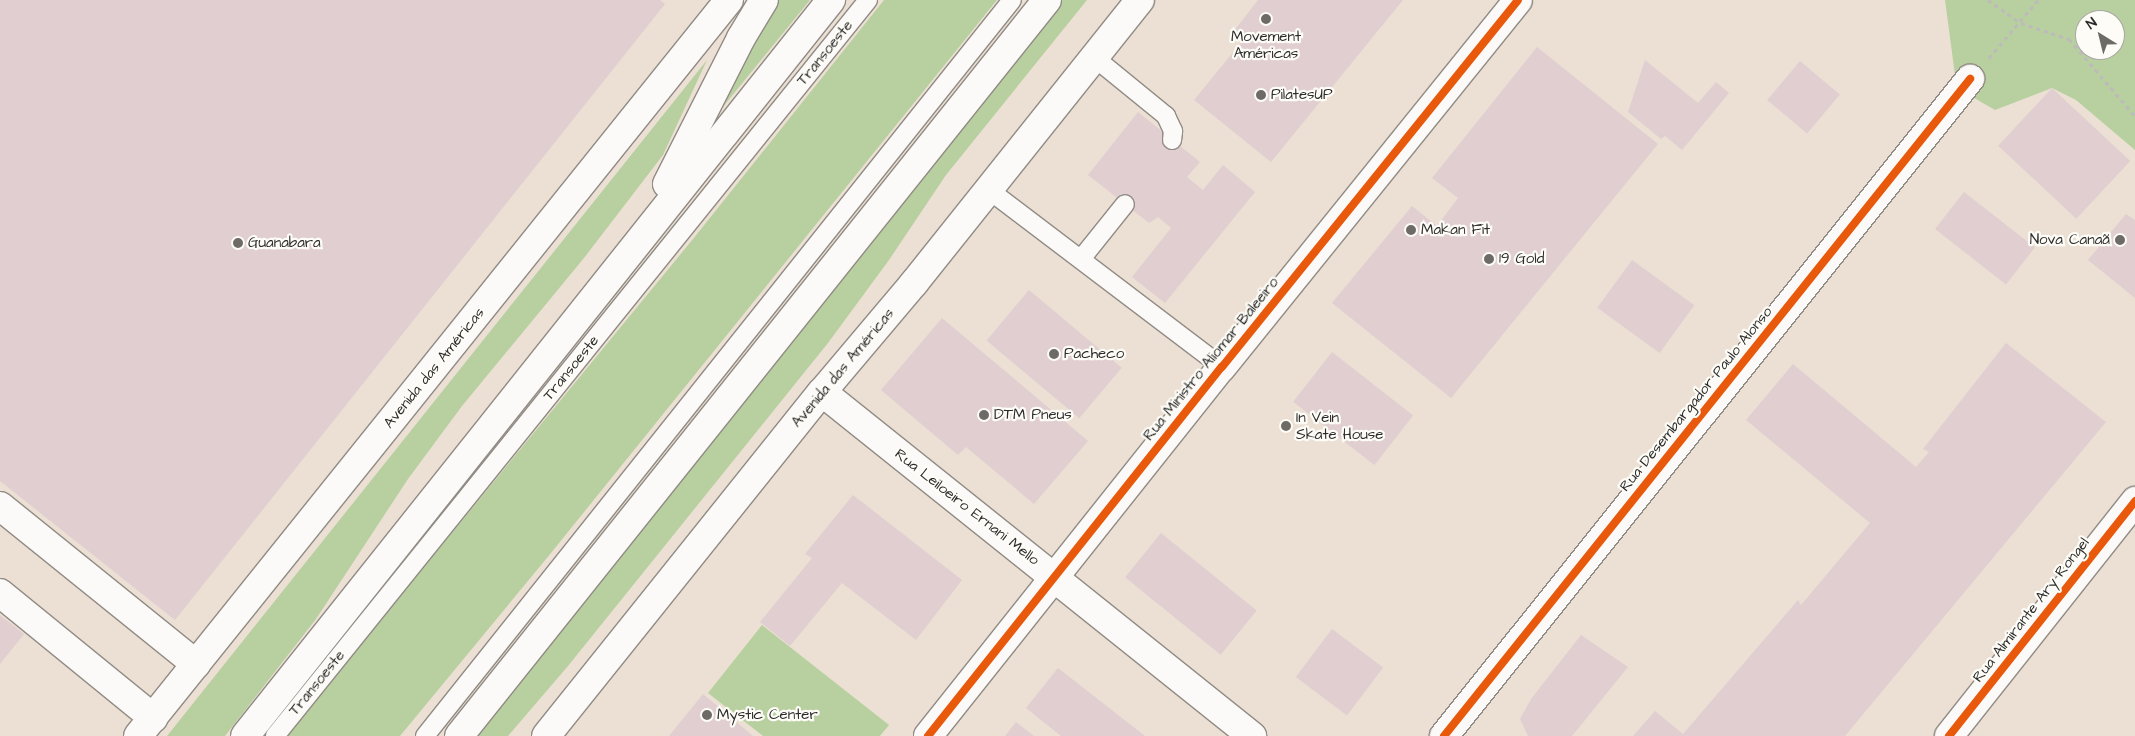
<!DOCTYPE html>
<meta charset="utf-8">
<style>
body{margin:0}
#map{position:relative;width:2135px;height:736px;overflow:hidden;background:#ebe0d3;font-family:"Architects Daughter",sans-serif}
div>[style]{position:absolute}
.green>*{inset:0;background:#b8d0a0}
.building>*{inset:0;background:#e0ced1;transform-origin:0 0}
.path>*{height:3px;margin-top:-1.5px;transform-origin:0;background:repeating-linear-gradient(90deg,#bdbbba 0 4px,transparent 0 8px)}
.roads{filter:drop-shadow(1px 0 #918b85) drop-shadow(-1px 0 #918b85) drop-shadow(0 1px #918b85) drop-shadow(0 -1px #918b85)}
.lane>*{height:18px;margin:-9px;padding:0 9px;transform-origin:9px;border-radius:9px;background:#fcfaf8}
.street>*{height:28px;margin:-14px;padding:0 14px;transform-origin:14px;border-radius:14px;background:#fcfaf8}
.secondary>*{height:28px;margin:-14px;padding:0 14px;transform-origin:14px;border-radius:14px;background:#fcfaf8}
.highway>*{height:28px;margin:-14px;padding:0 14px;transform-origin:14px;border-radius:14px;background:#fcfaf8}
.cycleway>*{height:8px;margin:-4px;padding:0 4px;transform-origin:4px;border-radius:4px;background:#e8590c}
.dots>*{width:14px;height:14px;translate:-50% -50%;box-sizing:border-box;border:2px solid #fdfcf7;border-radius:50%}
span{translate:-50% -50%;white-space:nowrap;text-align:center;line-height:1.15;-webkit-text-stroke:4.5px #fdfcf7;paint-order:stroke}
.poi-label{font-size:15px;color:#2b2b2b}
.left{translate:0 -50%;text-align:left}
.right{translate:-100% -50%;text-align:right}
.street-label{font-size:15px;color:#2b2b2b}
.north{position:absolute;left:2075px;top:10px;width:50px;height:50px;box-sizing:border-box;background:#fdfcf7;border:1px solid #a9a8a5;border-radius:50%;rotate:324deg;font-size:14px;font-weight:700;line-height:20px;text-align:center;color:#2b2b2b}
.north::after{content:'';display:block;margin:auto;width:18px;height:22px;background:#6e6a66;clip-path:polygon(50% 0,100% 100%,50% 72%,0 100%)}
</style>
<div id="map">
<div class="green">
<div style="clip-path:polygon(774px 0,810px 0,713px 119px)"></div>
<div style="clip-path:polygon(884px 0,997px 0,551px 553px,400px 736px,285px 736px,693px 239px)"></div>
<div style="clip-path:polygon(1058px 0,1087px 0,946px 175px,889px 260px,828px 343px,568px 666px,508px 736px,472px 736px)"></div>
<div style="clip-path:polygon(evenodd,1945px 0,2135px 0,2135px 150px,2076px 100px,2052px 88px,1995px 110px,1969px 95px,1955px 75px,1945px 0,2085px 20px,2115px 20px,2115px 50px,2085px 50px,2085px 20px)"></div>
<div style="clip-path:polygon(707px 60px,663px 155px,584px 258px,462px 406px,408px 479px,316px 619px,225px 736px,167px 736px)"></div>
<div style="clip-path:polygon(762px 625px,889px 725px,880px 736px,763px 736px,708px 693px)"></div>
</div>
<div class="building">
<div style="clip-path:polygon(0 0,660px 0,665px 4px,175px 620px,0 481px)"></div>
<div style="clip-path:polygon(1258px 0,1403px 0,1271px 162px,1194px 100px,1244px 39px,1234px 31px)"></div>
<div style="clip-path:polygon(1537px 47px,1658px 144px,1451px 398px,1332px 303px,1412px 206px,1437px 226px,1458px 198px,1432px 178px)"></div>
<div style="clip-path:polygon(1645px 60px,1698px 103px,1716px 82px,1729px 93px,1682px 150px,1665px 136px,1661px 139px,1628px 112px)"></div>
<div style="left:1800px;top:61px;width:52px;height:51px;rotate:40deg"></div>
<div style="left:2052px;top:88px;width:107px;height:79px;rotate:43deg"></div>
<div style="clip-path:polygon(1138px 112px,1200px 162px,1187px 177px,1203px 190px,1223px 165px,1255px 192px,1165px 303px,1132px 277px,1171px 228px,1158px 217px,1149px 223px,1088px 175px)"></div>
<div style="left:1964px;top:192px;width:90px;height:47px;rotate:38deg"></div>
<div style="clip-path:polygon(2126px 214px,2135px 220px,2135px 298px,2088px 260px)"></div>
<div style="left:1632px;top:260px;width:77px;height:59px;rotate:36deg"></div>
<div style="left:1029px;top:290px;width:121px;height:66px;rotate:40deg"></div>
<div style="clip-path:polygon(942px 318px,1088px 441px,1034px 504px,966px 447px,958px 455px,881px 390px)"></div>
<div style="clip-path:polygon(2006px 343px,2106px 422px,1845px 736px,1633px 736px,1655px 711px,1683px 734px,1798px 600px,1801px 605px,1870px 523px,1746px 420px,1793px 364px,1916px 467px,1929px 452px,1923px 449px)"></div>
<div style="left:1332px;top:352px;width:103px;height:63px;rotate:38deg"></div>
<div style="clip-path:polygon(853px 495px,962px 580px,916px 640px,842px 583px,790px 646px,760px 622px,812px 558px,805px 554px)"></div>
<div style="left:1161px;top:533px;width:123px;height:57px;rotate:39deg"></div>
<div style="clip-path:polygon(0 615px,24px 634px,0 664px)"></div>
<div style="left:1332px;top:629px;width:64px;height:60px;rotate:37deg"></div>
<div style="clip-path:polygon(1581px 635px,1628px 667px,1572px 736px,1528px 736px,1520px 719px,1531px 699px)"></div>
<div style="clip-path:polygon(1058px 668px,1145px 736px,1061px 736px,1026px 708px)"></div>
<div style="clip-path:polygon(703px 694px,753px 736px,669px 736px)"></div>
<div style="clip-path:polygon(1016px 722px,1034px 736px,1005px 736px)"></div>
</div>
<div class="path">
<div style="left:1988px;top:0;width:40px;rotate:34.9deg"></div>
<div style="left:2021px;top:23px;width:51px;rotate:18.4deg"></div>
<div style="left:2069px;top:39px;width:101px;rotate:49.4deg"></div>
<div style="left:1989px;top:58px;width:76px;rotate:-49.8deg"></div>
</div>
<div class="roads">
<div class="lane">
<div style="left:1095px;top:58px;width:92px;rotate:39.2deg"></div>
<div style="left:1166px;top:116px;width:17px;rotate:65deg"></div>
<div style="left:1173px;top:131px;width:9px;rotate:96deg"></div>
<div style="left:989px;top:190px;width:293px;rotate:37.2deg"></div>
<div style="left:1081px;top:259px;width:70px;rotate:-51.3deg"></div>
<div style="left:275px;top:736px;width:945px;rotate:-51.14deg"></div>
<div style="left:425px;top:736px;width:941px;rotate:-51.43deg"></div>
</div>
<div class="street">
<div style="left:822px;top:392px;width:551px;rotate:38.66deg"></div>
<div style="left:928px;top:736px;width:472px;rotate:-51.5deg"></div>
<div style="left:1222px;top:367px;width:471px;rotate:-51.1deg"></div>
<div style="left:1444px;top:736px;width:842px;rotate:-51.32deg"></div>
<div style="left:1949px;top:736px;width:300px;rotate:-51.6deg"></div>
</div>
<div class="secondary">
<div style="left:0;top:506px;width:252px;rotate:38.9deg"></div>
<div style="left:0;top:593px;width:198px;rotate:39.2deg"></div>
<div style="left:138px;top:736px;width:944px;rotate:-51.24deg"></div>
<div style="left:546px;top:736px;width:441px;rotate:-51.3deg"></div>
<div style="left:822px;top:392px;width:143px;rotate:-49.8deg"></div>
<div style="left:914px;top:283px;width:362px;rotate:-51.4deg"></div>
</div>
<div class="highway">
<div style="left:667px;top:184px;width:164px;rotate:-63.1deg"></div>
<div style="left:741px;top:38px;width:44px;rotate:-58.8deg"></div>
<div style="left:245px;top:736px;width:941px;rotate:-51.47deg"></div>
<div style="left:459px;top:736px;width:942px;rotate:-51.38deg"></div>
</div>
</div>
<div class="cycleway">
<div style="left:928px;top:736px;width:472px;rotate:-51.5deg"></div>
<div style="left:1222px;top:367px;width:471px;rotate:-51.1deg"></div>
<div style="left:1444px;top:736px;width:842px;rotate:-51.32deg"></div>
<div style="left:1949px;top:736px;width:300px;rotate:-51.6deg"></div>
</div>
<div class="dots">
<div style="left:1266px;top:19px;background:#6e6a66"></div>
<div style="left:1261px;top:95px;background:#6e6a66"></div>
<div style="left:1411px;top:230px;background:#6e6a66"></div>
<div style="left:2120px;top:240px;background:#6e6a66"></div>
<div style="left:238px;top:243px;background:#6e6a66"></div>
<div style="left:1489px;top:259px;background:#6e6a66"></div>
<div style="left:1054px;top:354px;background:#6e6a66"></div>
<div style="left:984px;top:415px;background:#6e6a66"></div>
<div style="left:1286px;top:426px;background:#6e6a66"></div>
<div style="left:707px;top:715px;background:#6e6a66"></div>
</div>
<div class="poi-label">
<span style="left:1266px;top:45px">Movement<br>Américas</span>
<span class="left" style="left:1271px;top:95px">PilatesUP</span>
<span class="left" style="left:1421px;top:230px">Makan Fit</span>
<span class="right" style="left:2110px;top:240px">Nova Canaã</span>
<span class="left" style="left:248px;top:243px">Guanabara</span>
<span class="left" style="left:1499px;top:259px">19 Gold</span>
<span class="left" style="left:1064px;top:354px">Pacheco</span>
<span class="left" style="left:994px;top:415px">DTM Pneus</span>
<span class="left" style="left:1296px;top:426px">In Vein<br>Skate House</span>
<span class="left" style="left:717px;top:715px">Mystic Center</span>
</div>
<div class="street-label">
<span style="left:825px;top:53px;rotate:-51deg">Transoeste</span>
<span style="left:1211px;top:359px;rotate:-51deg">Rua Ministro Aliomar Baleeiro</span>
<span style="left:434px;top:368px;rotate:-51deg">Avenida das Américas</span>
<span style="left:571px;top:368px;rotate:-51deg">Transoeste</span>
<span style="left:843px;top:368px;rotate:-50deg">Avenida das Américas</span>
<span style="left:1696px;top:399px;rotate:-51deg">Rua Desembargador Paulo Alonso</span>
<span style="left:967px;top:507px;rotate:38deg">Rua Leiloeiro Ernani Mello</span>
<span style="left:2031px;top:610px;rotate:-52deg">Rua Almirante Ary Rongel</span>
<span style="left:317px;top:683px;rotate:-51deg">Transoeste</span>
</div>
<div class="north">N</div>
</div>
